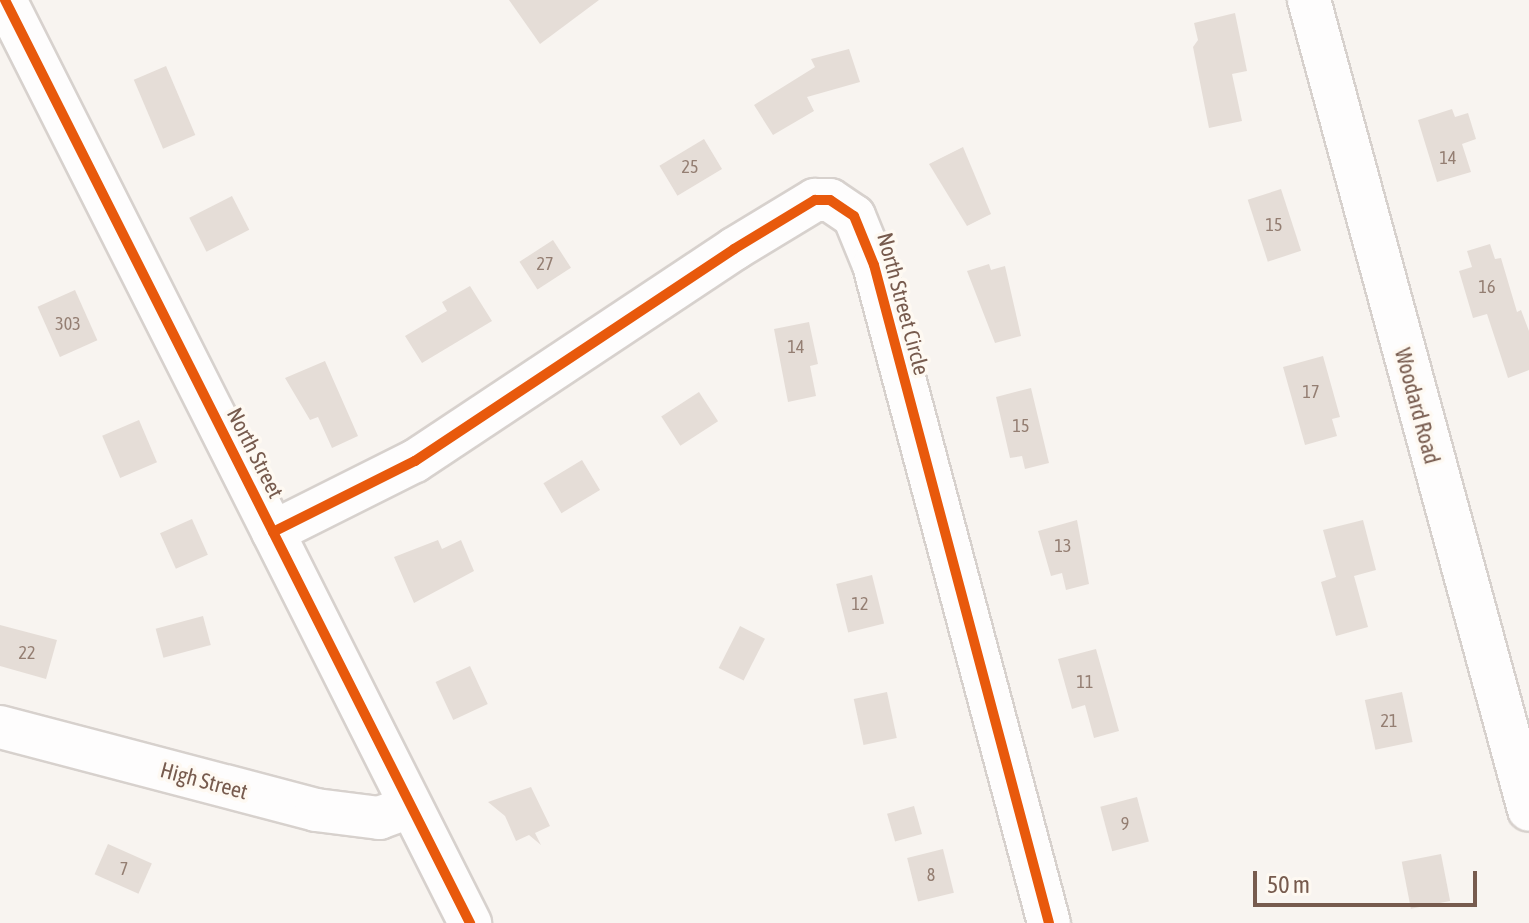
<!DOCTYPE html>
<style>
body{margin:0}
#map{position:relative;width:1529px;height:923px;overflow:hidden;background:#f8f4f0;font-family:"Asap Condensed",sans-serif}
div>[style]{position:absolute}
.building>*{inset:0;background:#e5ddd7;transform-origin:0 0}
.roads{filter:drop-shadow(2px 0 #d7d1cd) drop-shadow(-2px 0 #d7d1cd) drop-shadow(0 2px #d7d1cd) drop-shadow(0 -2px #d7d1cd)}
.minor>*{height:42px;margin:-21px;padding:0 21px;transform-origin:21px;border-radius:21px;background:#fefdfd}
.cycleway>*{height:10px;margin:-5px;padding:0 5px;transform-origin:5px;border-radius:5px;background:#e8590c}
span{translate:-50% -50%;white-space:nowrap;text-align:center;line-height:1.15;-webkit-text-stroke:7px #fef9f2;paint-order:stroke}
.number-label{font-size:18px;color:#947e72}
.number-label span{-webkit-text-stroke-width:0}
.street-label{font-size:22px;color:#775b4e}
.scale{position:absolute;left:1253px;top:871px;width:224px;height:36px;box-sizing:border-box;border:4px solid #775b4e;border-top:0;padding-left:10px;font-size:24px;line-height:28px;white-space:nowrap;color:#775b4e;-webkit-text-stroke:6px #fef9f2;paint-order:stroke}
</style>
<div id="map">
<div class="building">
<div style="clip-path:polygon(509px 0,599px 0,540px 44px)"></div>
<div style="clip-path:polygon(1235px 13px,1247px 71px,1232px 74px,1242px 121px,1209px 128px,1193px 47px,1198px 40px,1194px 23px)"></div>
<div style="clip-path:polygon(849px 49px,860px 82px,807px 97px,814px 111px,773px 135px,754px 105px,815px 67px,811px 59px)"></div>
<div style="left:166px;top:66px;width:75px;height:35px;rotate:67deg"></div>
<div style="clip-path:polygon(1452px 109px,1455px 117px,1468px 113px,1476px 139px,1462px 144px,1471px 172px,1437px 182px,1418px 120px)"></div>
<div style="left:704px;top:139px;width:35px;height:52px;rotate:59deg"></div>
<div style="clip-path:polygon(963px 147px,991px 214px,967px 226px,929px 164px)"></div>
<div style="left:1281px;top:189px;width:65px;height:35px;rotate:72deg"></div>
<div style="left:232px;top:196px;width:38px;height:48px;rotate:63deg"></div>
<div style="left:553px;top:240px;width:33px;height:40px;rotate:57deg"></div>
<div style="clip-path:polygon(1490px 244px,1495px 259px,1501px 258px,1517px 312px,1521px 310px,1529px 331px,1529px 370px,1508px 378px,1487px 314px,1473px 318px,1459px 271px,1472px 267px,1467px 251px)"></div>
<div style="clip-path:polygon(989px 264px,991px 270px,1005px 266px,1021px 336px,995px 343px,967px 271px)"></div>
<div style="clip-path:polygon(470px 286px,492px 321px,422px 363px,405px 336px,447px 311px,442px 302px)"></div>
<div style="left:75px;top:290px;width:55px;height:41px;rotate:66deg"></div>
<div style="clip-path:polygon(809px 322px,818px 364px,810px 366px,816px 396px,788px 402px,774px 329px)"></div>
<div style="clip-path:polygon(1323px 356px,1340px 417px,1332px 419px,1337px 436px,1305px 445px,1283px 367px)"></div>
<div style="clip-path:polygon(325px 361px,358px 436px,332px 448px,318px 417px,310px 420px,285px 378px)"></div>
<div style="clip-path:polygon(1031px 388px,1049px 463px,1025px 469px,1022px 456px,1010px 458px,996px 397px)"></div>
<div style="left:699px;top:392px;width:35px;height:45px;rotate:57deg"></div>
<div style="left:139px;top:420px;width:46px;height:40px;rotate:67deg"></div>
<div style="left:582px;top:460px;width:35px;height:45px;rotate:59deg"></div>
<div style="left:192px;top:519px;width:39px;height:35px;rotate:66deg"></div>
<div style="clip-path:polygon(1077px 520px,1089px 584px,1066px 590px,1062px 573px,1051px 576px,1038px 531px)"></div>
<div style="clip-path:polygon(1363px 520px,1376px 570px,1354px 576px,1368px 627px,1336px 636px,1321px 582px,1336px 577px,1323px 530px)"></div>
<div style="clip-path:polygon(438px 540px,442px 549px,461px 540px,474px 571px,414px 603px,394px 557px)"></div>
<div style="left:872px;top:575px;width:50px;height:37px;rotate:76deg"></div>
<div style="left:203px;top:616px;width:30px;height:49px;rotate:75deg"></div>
<div style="clip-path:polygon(0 625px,57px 640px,46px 679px,0 666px)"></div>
<div style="left:740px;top:626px;width:28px;height:47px;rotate:27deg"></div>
<div style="clip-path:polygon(1096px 649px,1119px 731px,1094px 738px,1085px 705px,1072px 709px,1058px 659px)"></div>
<div style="left:470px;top:666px;width:42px;height:38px;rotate:65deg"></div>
<div style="left:887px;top:692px;width:47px;height:34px;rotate:78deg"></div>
<div style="left:1402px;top:692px;width:51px;height:38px;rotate:78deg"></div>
<div style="clip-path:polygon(531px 787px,550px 826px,535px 833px,541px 845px,529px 835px,516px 841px,505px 816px,488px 802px)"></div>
<div style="left:1137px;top:797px;width:46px;height:38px;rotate:75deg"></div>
<div style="left:914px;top:806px;width:29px;height:28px;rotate:74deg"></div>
<div style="left:108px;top:844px;width:48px;height:33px;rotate:24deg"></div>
<div style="left:943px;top:849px;width:45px;height:37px;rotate:76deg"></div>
<div style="left:1441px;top:854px;width:48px;height:40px;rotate:79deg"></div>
</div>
<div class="roads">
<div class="minor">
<div style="left:5px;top:0;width:1034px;rotate:63.26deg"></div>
<div style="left:1309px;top:0;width:839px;rotate:74.8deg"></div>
<div style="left:273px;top:532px;width:159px;rotate:-26.6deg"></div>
<div style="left:415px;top:461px;width:383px;rotate:-33.6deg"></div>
<div style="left:734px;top:249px;width:95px;rotate:-31.2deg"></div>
<div style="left:815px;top:200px;width:15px"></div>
<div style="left:830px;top:200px;width:29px;rotate:34deg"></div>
<div style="left:854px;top:216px;width:53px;rotate:67.8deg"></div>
<div style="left:874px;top:265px;width:681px;rotate:75.11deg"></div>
<div style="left:0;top:727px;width:327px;rotate:14.7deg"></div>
<div style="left:316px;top:810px;width:64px;rotate:7.2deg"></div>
<div style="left:379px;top:818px;width:32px;rotate:-20deg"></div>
</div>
</div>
<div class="cycleway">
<div style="left:5px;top:0;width:1034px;rotate:63.26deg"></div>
<div style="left:273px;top:532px;width:159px;rotate:-26.6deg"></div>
<div style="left:415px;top:461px;width:383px;rotate:-33.6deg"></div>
<div style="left:734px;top:249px;width:95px;rotate:-31.2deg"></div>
<div style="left:815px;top:200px;width:15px"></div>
<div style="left:830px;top:200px;width:29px;rotate:34deg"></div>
<div style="left:854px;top:216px;width:53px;rotate:67.8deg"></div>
<div style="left:874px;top:265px;width:681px;rotate:75.11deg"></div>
</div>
<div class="number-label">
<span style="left:1448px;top:158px">14</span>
<span style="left:690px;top:167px">25</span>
<span style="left:1274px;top:225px">15</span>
<span style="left:545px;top:264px">27</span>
<span style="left:1487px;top:287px">16</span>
<span style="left:68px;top:324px">303</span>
<span style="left:796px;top:347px">14</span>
<span style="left:1311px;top:392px">17</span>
<span style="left:1021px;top:426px">15</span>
<span style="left:1063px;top:546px">13</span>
<span style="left:860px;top:604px">12</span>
<span style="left:27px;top:653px">22</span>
<span style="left:1085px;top:682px">11</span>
<span style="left:1389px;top:721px">21</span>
<span style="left:1125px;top:824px">9</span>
<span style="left:124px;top:869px">7</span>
<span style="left:931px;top:875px">8</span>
</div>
<div class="street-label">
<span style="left:903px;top:304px;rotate:75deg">North Street Circle</span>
<span style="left:1417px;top:406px;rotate:75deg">Woodard Road</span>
<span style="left:255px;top:453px;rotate:63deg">North Street</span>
<span style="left:204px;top:781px;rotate:15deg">High Street</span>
</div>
<div class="scale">50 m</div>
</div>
